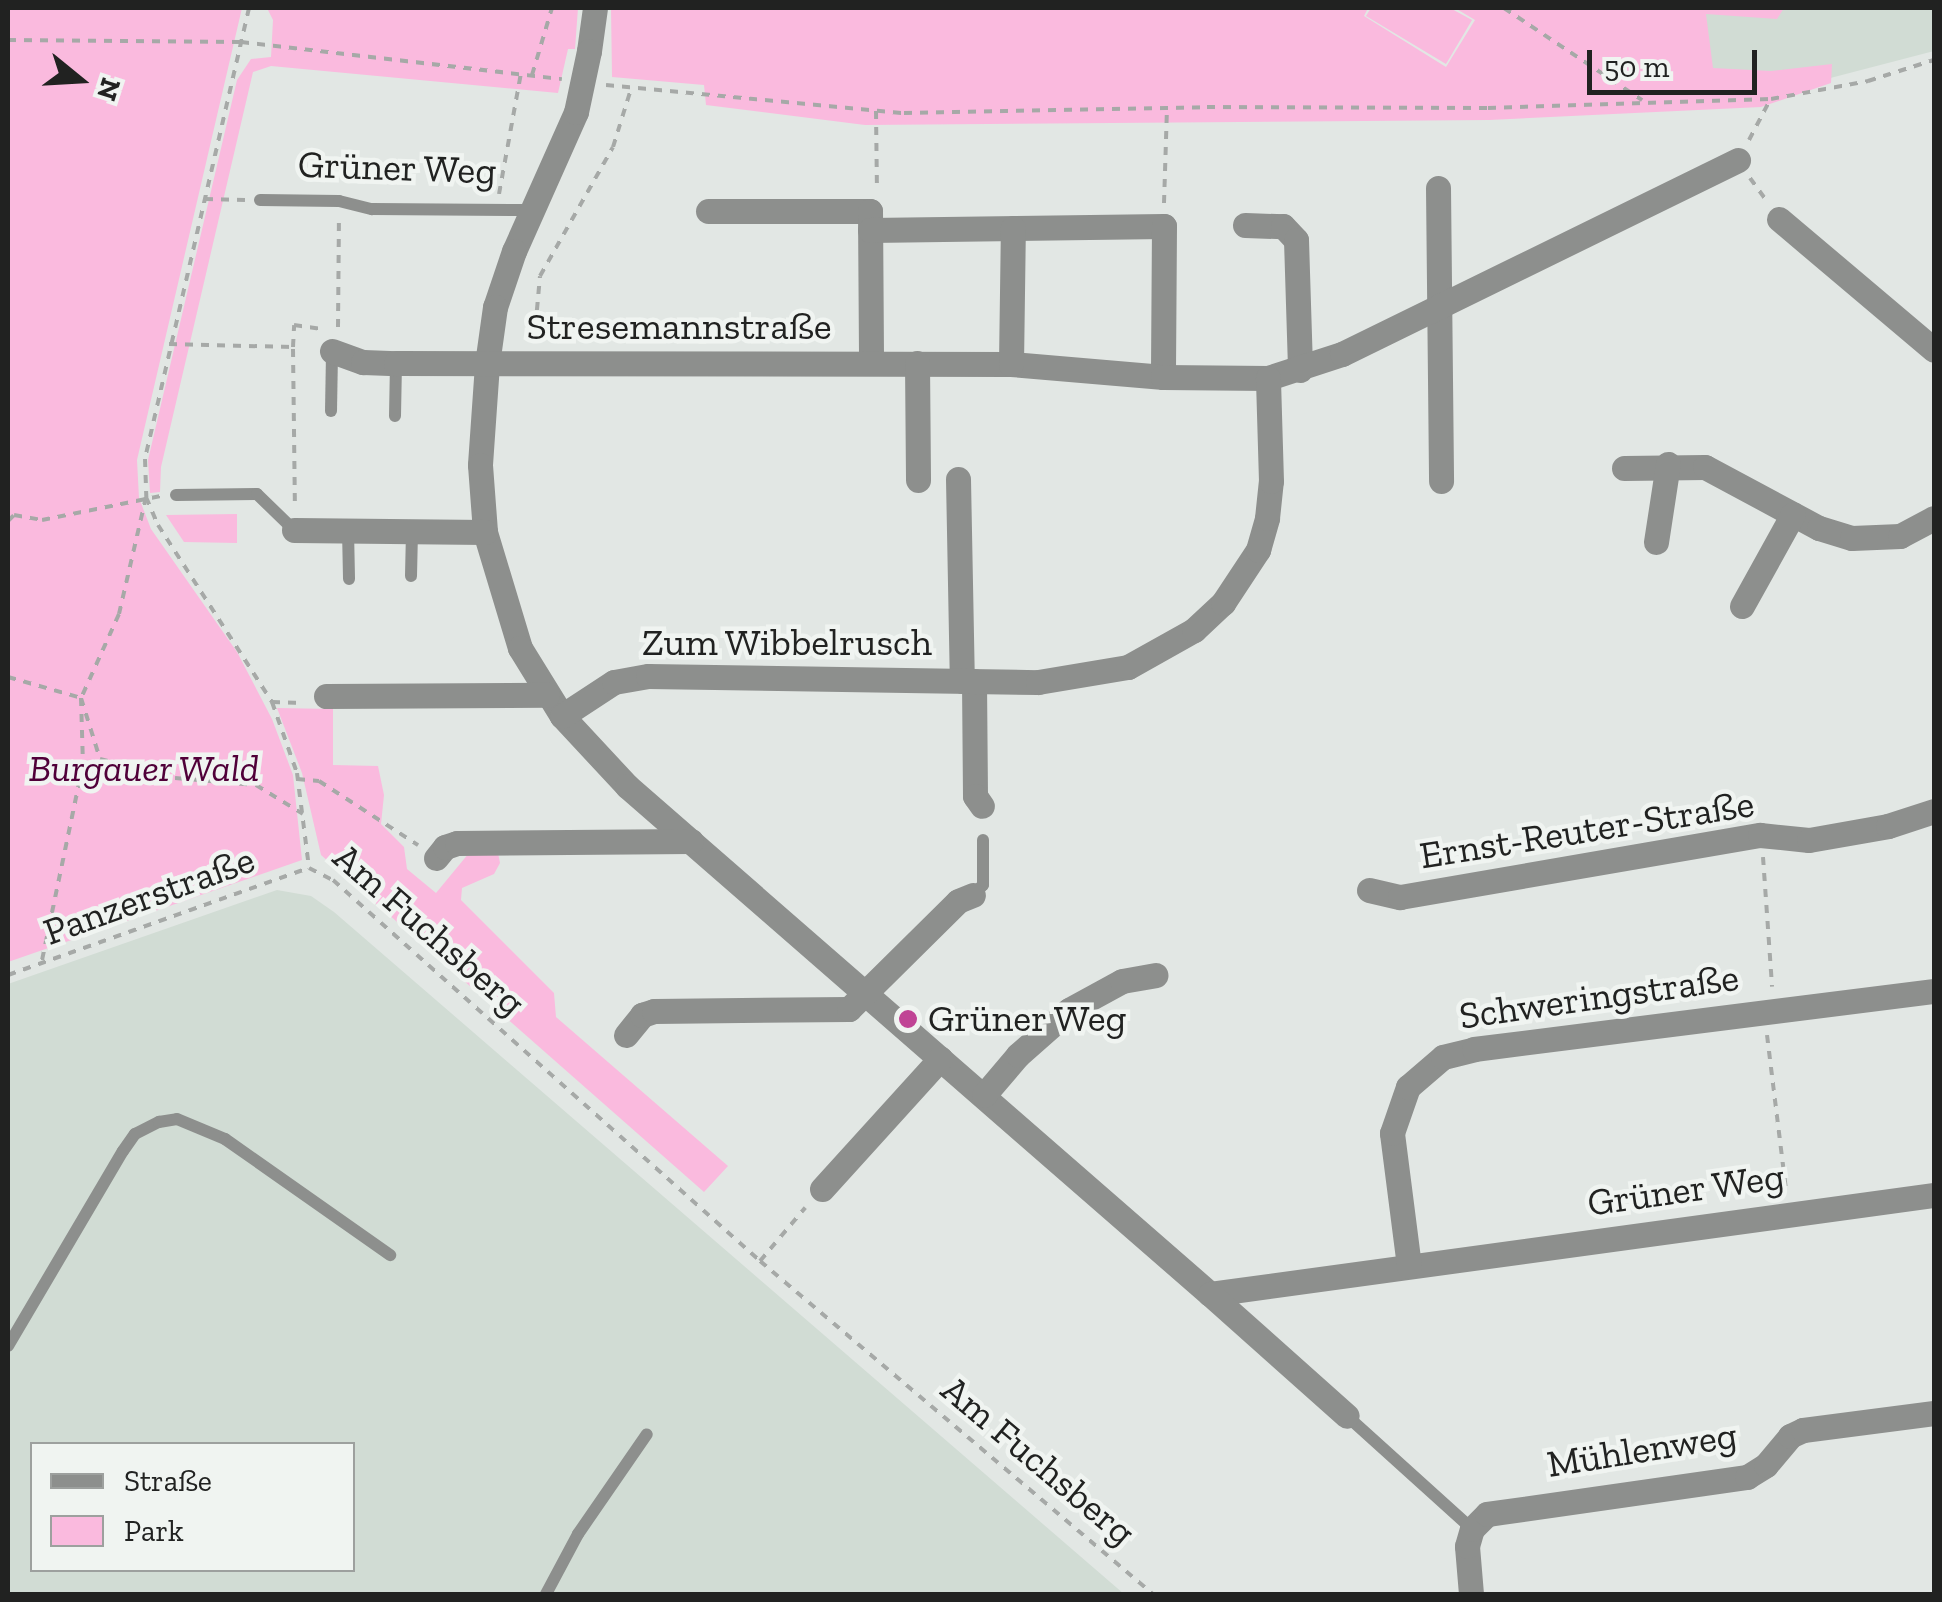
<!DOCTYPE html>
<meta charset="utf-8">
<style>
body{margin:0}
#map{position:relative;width:1942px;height:1602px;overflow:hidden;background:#e2e7e4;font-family:"Zilla Slab",serif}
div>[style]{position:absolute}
.built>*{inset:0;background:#d1dcd4}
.green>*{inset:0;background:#fabade}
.path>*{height:4px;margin-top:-2px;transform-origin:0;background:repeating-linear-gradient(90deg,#a6a9a7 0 8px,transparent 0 16px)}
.service>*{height:12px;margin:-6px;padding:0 6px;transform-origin:6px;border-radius:6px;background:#8d8f8d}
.minor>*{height:25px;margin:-12.5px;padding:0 12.5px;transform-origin:12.5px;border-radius:12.5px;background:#8d8f8d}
.minor-bridge>*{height:25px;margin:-12.5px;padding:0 12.5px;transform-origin:12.5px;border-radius:12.5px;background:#8d8f8d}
.dots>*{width:28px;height:28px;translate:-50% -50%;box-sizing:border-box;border:5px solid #f0f4f1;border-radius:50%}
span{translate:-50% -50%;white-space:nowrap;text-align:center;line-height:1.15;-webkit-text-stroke:9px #f0f4f1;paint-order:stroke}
.street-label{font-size:38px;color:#212221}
.park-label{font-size:38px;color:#500039;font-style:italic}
.poi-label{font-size:38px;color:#212221}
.left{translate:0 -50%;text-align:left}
.frame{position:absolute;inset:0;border:10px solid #212221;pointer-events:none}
.legend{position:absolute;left:30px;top:1442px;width:325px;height:130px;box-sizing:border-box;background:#f0f4f1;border:2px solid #9da09e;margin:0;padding:12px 18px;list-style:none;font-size:30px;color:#212221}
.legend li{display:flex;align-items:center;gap:20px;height:50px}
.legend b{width:50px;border:2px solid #9da09e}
.north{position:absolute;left:30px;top:30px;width:100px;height:100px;-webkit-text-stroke:8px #f0f4f1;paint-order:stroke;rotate:108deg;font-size:28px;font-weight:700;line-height:40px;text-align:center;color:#212221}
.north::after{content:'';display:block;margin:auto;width:35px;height:45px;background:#212221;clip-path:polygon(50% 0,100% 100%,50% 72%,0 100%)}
.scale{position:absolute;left:1587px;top:50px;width:170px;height:45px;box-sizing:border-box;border:5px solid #212221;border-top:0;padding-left:12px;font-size:30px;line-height:35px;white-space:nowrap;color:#212221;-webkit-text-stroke:8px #f0f4f1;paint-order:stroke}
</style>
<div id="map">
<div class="built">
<div style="clip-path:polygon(1539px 8px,1934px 8px,1934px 51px,1792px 88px,1650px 84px)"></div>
<div style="clip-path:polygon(evenodd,277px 890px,311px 896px,334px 912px,1124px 1594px,8px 1594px,8px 984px,277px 890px,32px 1444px,352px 1444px,352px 1570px,32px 1570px,32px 1444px)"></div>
</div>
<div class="green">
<div style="clip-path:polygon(8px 8px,242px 8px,137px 460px,139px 498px,151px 529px,237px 652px,272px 719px,293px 775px,302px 860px,8px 962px)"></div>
<div style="clip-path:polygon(267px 8px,578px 8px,575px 49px,568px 49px,558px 93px,271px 66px,253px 72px,161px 467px,160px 492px,150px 493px,148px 460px,237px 80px,251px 59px,271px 57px,273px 20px)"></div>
<div style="clip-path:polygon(611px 8px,1368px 8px,1364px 16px,1446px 67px,1475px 20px,1455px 8px,1784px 8px,1777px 19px,1706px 14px,1713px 68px,1771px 71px,1832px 64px,1831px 83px,1761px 107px,1489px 120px,865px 125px,706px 105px,704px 85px,612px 77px)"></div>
<div style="clip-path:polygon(1371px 8px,1450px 8px,1472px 20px,1446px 64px,1366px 16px)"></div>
<div style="clip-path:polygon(237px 514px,237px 543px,184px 542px,166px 515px)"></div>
<div style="clip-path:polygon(277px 708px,333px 709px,333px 765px,378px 766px,384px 795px,381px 824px,404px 847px,407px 869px,436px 893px,469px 853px,498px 853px,500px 863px,494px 874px,462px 888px,461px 900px,554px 993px,556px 1017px,728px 1166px,704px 1192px,321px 855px,302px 773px)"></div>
</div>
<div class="path">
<div style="left:249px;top:8px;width:463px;rotate:103deg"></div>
<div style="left:145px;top:459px;width:38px;rotate:88deg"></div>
<div style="left:146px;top:497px;width:30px;rotate:67deg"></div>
<div style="left:158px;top:525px;width:211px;rotate:57.2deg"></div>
<div style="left:272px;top:702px;width:75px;rotate:70.6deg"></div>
<div style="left:297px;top:773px;width:96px;rotate:82.8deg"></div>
<div style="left:1504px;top:8px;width:166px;rotate:33.7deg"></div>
<div style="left:8px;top:40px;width:233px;rotate:0.5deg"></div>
<div style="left:241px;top:42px;width:323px;rotate:6.6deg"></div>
<div style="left:532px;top:75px;width:70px;rotate:-73.4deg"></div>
<div style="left:606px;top:85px;width:299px;rotate:5.4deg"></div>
<div style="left:904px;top:113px;width:303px;rotate:-1.1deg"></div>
<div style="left:1207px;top:107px;width:281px;rotate:0.2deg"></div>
<div style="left:1488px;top:108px;width:283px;rotate:-1.8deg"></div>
<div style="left:1771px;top:99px;width:99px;rotate:-10.5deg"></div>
<div style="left:1868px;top:81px;width:69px;rotate:-17.7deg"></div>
<div style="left:876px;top:111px;width:80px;rotate:89.3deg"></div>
<div style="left:1749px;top:140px;width:45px;rotate:-62.3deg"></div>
<div style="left:1750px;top:178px;width:26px;rotate:54deg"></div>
<div style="left:499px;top:194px;width:123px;rotate:-79.7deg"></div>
<div style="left:205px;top:199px;width:40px;rotate:1.4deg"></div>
<div style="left:1164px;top:203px;width:96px;rotate:-88.2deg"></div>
<div style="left:338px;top:327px;width:110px;rotate:-89.5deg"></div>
<div style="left:534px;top:342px;width:66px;rotate:-84.8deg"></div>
<div style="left:540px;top:276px;width:148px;rotate:-60.5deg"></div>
<div style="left:613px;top:147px;width:61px;rotate:-72.8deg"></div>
<div style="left:169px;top:344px;width:124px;rotate:1.4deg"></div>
<div style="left:293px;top:347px;width:22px;rotate:-87deg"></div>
<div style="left:294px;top:325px;width:28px;rotate:8deg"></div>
<div style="left:293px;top:349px;width:156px;rotate:89.3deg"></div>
<div style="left:146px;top:497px;width:120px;rotate:103deg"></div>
<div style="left:119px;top:614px;width:92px;rotate:114.3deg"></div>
<div style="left:81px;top:698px;width:64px;rotate:72.7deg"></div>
<div style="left:100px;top:759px;width:77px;rotate:14.2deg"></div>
<div style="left:175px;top:778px;width:81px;rotate:4.9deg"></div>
<div style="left:256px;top:785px;width:55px;rotate:31.7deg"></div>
<div style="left:8px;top:521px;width:8px;rotate:-45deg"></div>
<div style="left:14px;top:515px;width:28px;rotate:10deg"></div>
<div style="left:42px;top:520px;width:121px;rotate:-11.4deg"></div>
<div style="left:8px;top:677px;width:76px;rotate:16deg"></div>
<div style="left:81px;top:698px;width:66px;rotate:88.3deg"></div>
<div style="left:83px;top:764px;width:205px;rotate:101.8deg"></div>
<div style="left:272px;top:702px;width:30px;rotate:2deg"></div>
<div style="left:297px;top:779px;width:22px;rotate:5deg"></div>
<div style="left:319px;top:781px;width:118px;rotate:32.9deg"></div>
<div style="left:1763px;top:857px;width:130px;rotate:86deg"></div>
<div style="left:309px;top:868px;width:27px;rotate:27deg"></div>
<div style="left:333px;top:880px;width:572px;rotate:41.74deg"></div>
<div style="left:760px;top:1261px;width:515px;rotate:40.28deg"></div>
<div style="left:8px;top:975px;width:319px;rotate:-19.6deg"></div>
<div style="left:1767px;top:1035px;width:156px;rotate:83deg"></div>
<div style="left:760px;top:1261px;width:70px;rotate:-49.7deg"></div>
</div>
<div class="service">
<div style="left:260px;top:200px;width:79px;rotate:0.7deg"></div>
<div style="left:339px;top:201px;width:34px;rotate:14deg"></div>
<div style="left:372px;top:209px;width:159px;rotate:0.4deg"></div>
<div style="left:331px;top:411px;width:60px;rotate:-89deg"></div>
<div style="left:395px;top:416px;width:53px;rotate:-88.9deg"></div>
<div style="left:176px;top:495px;width:81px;rotate:-0.7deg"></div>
<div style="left:257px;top:494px;width:52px;rotate:44.2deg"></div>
<div style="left:348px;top:530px;width:49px;rotate:88.8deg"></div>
<div style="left:411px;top:576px;width:45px;rotate:-88.7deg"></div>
<div style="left:973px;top:895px;width:14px;rotate:-45deg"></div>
<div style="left:983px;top:885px;width:45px;rotate:-90deg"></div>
<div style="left:8px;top:1346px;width:226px;rotate:-59.5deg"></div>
<div style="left:123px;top:1151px;width:21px;rotate:-55deg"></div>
<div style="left:135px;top:1134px;width:27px;rotate:-27deg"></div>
<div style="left:159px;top:1122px;width:18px;rotate:-9deg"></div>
<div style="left:177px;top:1119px;width:52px;rotate:22.6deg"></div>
<div style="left:225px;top:1139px;width:202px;rotate:35.1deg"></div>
<div style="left:1347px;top:1416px;width:169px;rotate:42.1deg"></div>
<div style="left:546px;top:1594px;width:68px;rotate:-61.9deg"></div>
<div style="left:578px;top:1534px;width:121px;rotate:-55.4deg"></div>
</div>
<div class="minor">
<div style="left:589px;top:51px;width:43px;rotate:-82.1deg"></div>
<div style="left:576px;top:112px;width:152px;rotate:114deg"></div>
<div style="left:514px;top:251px;width:59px;rotate:108.7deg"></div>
<div style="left:495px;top:307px;width:58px;rotate:98deg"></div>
<div style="left:487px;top:364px;width:101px;rotate:94deg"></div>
<div style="left:480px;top:465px;width:67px;rotate:85.7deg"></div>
<div style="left:485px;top:532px;width:121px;rotate:73.2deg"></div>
<div style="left:520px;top:648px;width:80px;rotate:58.3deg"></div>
<div style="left:562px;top:716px;width:96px;rotate:47.1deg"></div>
<div style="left:627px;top:786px;width:773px;rotate:41.07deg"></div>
<div style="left:1210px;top:1294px;width:731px;rotate:-7.79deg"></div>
<div style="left:1438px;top:188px;width:293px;rotate:89.4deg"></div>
<div style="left:708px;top:211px;width:162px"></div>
<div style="left:870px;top:211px;width:152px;rotate:89.6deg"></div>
<div style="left:1779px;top:219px;width:203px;rotate:40.2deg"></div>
<div style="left:1245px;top:225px;width:38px;rotate:2deg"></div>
<div style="left:1283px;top:226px;width:19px;rotate:47deg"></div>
<div style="left:1296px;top:240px;width:130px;rotate:88.2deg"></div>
<div style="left:870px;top:230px;width:294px;rotate:-0.8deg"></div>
<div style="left:1164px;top:226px;width:151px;rotate:90.4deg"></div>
<div style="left:332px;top:351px;width:33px;rotate:20deg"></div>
<div style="left:363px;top:362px;width:33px;rotate:2deg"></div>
<div style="left:396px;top:363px;width:615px;rotate:0.09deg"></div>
<div style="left:1011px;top:364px;width:153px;rotate:4.9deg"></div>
<div style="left:1163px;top:377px;width:105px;rotate:0.5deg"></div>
<div style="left:1268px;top:378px;width:78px;rotate:-18deg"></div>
<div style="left:1342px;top:354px;width:441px;rotate:-26.1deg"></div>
<div style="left:917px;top:363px;width:117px;rotate:89.5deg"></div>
<div style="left:1011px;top:364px;width:136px;rotate:-89.2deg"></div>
<div style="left:1624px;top:468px;width:81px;rotate:-0.7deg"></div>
<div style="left:1705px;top:467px;width:129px;rotate:28.2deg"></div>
<div style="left:1819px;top:528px;width:34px;rotate:17deg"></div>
<div style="left:1852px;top:538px;width:48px;rotate:-2.4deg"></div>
<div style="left:1900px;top:536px;width:38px;rotate:-28deg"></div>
<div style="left:958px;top:479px;width:202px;rotate:88.9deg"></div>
<div style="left:294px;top:530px;width:191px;rotate:0.6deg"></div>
<div style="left:1656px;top:542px;width:79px;rotate:-81.3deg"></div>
<div style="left:1742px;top:606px;width:105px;rotate:-61deg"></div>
<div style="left:974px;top:681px;width:115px;rotate:89.5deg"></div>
<div style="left:975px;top:796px;width:12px;rotate:55deg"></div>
<div style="left:326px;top:696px;width:221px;rotate:-0.3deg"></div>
<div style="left:562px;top:716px;width:62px;rotate:-33.2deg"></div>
<div style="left:614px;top:682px;width:35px;rotate:-10deg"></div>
<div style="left:648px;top:676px;width:390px;rotate:0.9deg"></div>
<div style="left:1038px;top:682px;width:91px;rotate:-9.5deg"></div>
<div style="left:1128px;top:667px;width:76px;rotate:-29.3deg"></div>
<div style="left:1194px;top:630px;width:40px;rotate:-43deg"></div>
<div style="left:1223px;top:603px;width:64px;rotate:-56.6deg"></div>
<div style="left:1258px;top:550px;width:33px;rotate:-74deg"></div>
<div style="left:1267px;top:518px;width:37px;rotate:-84deg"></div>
<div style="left:1271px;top:481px;width:103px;rotate:-91.7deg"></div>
<div style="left:436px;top:858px;width:14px;rotate:-51deg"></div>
<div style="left:445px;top:847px;width:13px;rotate:-18deg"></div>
<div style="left:457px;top:843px;width:234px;rotate:-0.5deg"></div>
<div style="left:1369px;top:890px;width:32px;rotate:13deg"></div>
<div style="left:1400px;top:897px;width:365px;rotate:-9.8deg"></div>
<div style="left:1760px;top:835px;width:49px;rotate:5.8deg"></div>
<div style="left:1809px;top:840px;width:80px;rotate:-10deg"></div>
<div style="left:1888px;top:826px;width:48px;rotate:-18.1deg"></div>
<div style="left:626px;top:1035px;width:26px;rotate:-51deg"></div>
<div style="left:642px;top:1015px;width:13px;rotate:-18deg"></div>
<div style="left:654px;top:1011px;width:195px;rotate:-0.6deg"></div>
<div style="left:849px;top:1009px;width:153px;rotate:-44.7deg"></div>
<div style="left:958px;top:901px;width:16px;rotate:-22deg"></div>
<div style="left:984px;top:1095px;width:52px;rotate:-49.6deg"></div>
<div style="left:1018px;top:1055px;width:68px;rotate:-41.4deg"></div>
<div style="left:1069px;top:1010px;width:60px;rotate:-28.7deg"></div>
<div style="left:1122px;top:981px;width:34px;rotate:-10deg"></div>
<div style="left:822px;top:1189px;width:176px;rotate:-47.8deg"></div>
<div style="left:1409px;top:1266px;width:134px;rotate:-97.3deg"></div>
<div style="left:1392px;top:1133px;width:49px;rotate:-70.8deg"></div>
<div style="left:1408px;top:1087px;width:46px;rotate:-40.6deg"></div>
<div style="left:1443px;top:1057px;width:32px;rotate:-14deg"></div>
<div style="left:1474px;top:1049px;width:464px;rotate:-7.2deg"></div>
<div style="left:1210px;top:1294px;width:183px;rotate:41.7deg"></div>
<div style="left:1471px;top:1594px;width:48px;rotate:-94.8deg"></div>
<div style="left:1467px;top:1546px;width:18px;rotate:-74deg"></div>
<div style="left:1472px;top:1529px;width:21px;rotate:-45deg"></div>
<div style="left:1487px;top:1514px;width:263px;rotate:-8.1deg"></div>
<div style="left:1747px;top:1477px;width:22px;rotate:-32deg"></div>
<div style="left:1766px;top:1465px;width:38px;rotate:-50deg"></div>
<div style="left:1790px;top:1436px;width:14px;rotate:-25deg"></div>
<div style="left:1803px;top:1430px;width:132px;rotate:-7.4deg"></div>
</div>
<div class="minor-bridge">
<div style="left:576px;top:112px;width:62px;rotate:-78deg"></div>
</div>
<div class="dots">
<div style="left:908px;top:1019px;background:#c04495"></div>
</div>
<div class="street-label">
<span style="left:397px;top:168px;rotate:2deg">Grüner Weg</span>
<span style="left:679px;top:327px">Stresemannstraße</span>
<span style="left:787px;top:643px">Zum Wibbelrusch</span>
<span style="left:1587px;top:830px;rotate:-9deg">Ernst-Reuter-Straße</span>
<span style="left:149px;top:896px;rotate:-20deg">Panzerstraße</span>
<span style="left:429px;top:930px;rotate:41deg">Am Fuchsberg</span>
<span style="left:1599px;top:997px;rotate:-8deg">Schweringstraße</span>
<span style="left:1686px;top:1190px;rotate:-8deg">Grüner Weg</span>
<span style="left:1642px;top:1450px;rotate:-9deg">Mühlenweg</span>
<span style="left:1038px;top:1461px;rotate:40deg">Am Fuchsberg</span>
</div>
<div class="park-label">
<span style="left:144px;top:769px">Burgauer Wald</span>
</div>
<div class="poi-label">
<span class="left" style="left:928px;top:1019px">Grüner Weg</span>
</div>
<div class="frame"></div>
<ul class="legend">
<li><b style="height:12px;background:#8d8f8d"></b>Straße</li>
<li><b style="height:28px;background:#fabade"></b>Park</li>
</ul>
<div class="north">N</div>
<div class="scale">50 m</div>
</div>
